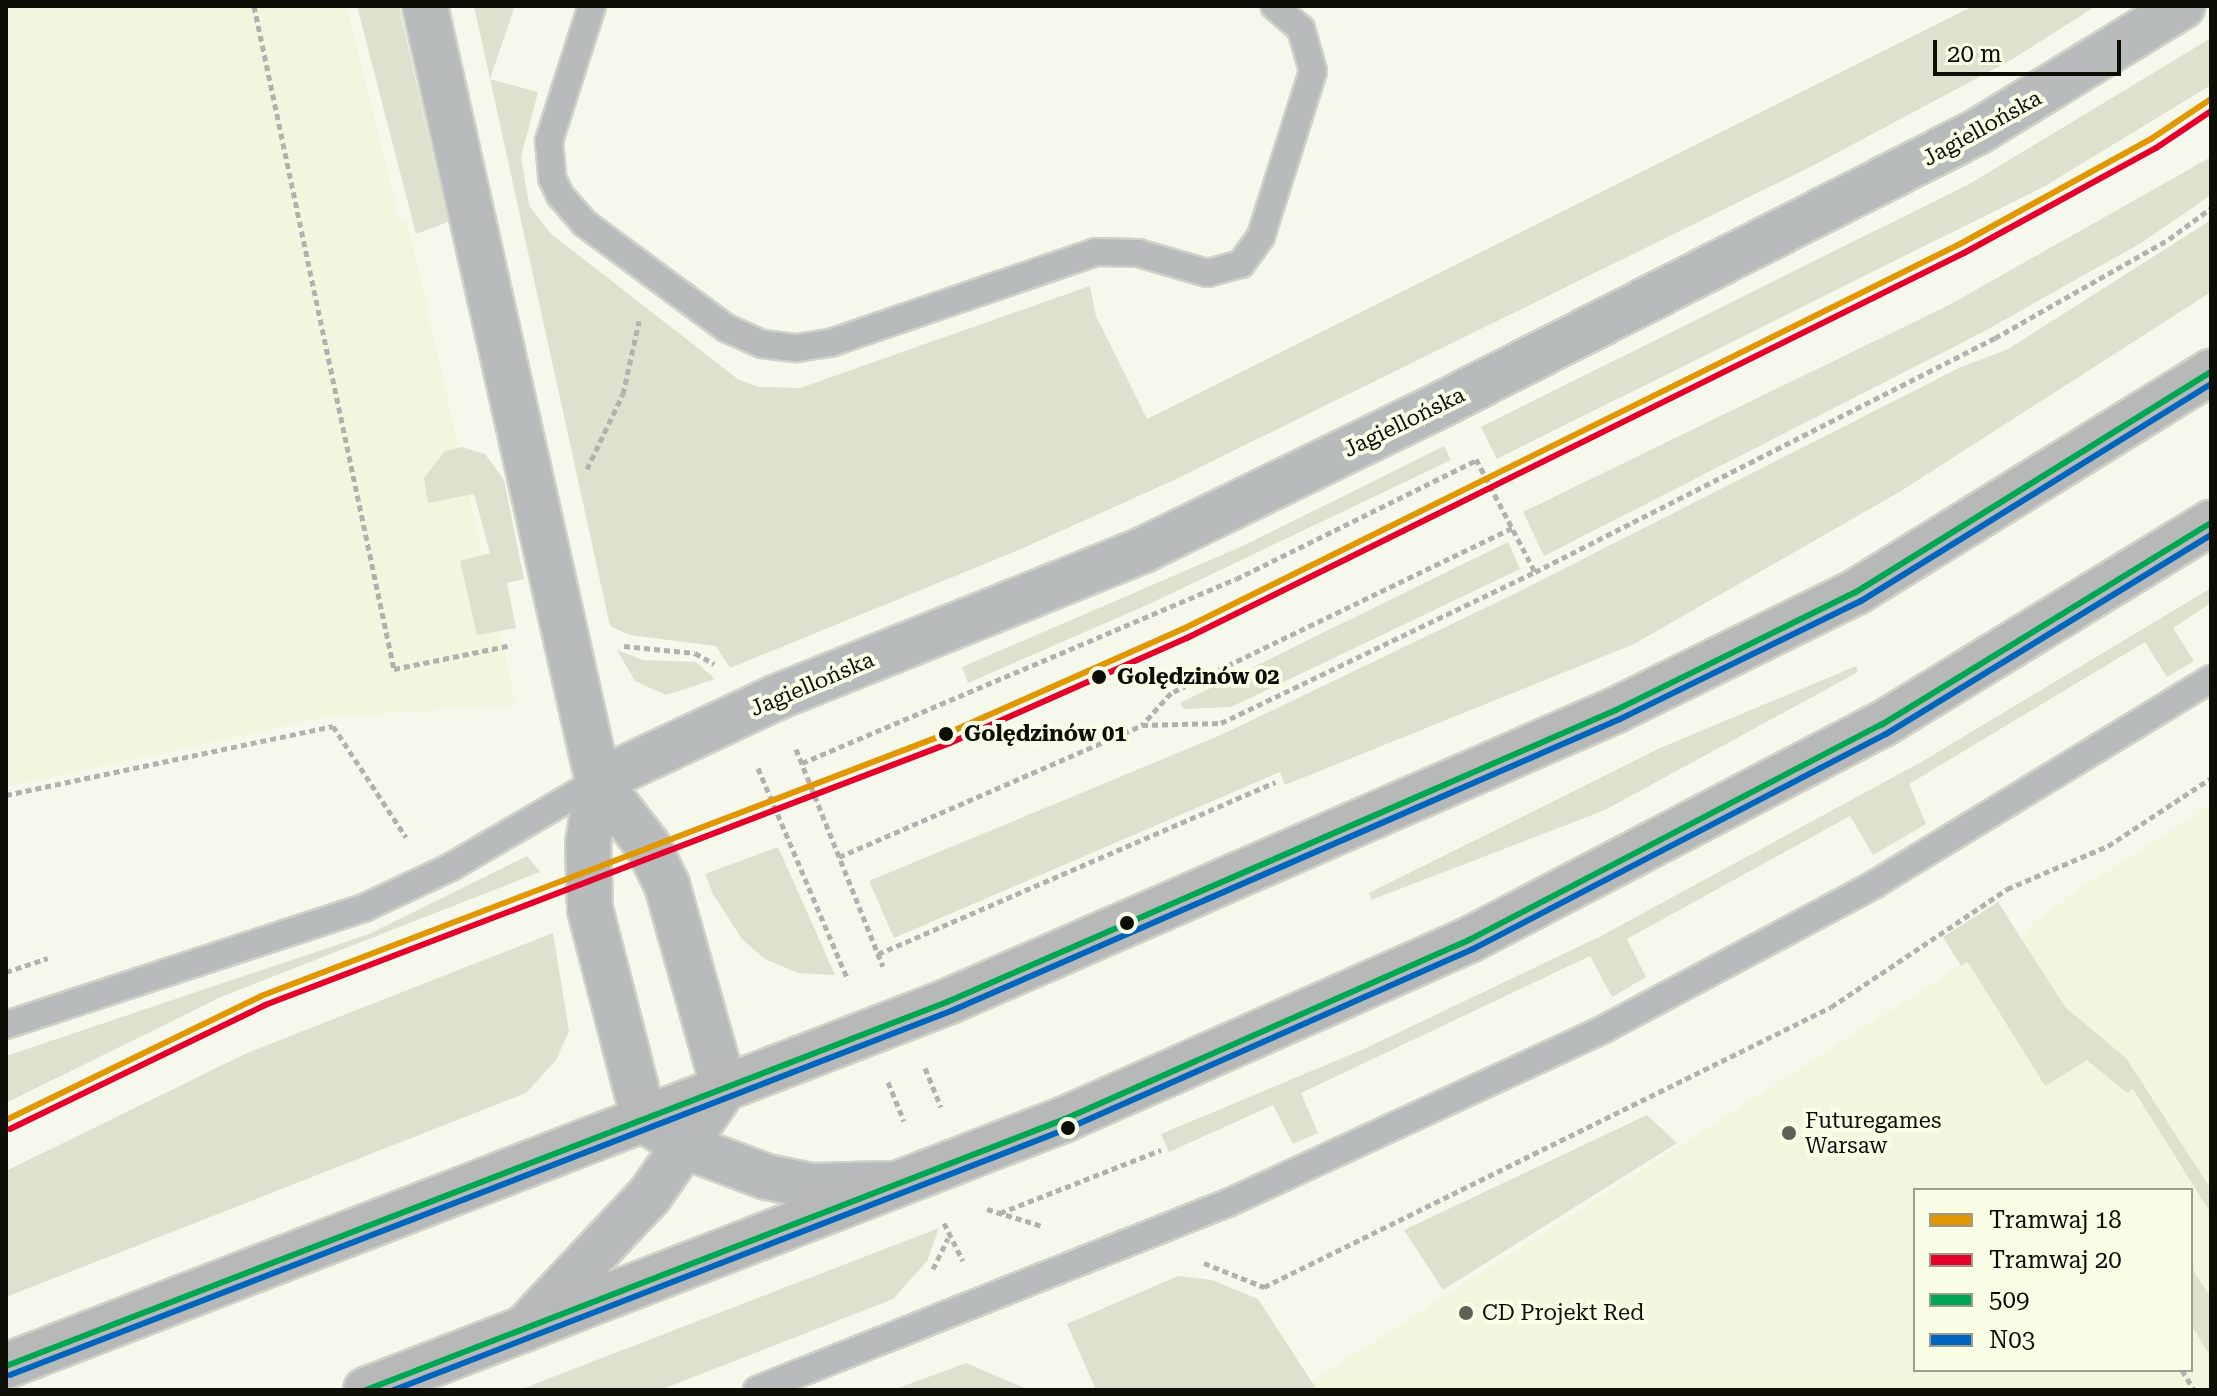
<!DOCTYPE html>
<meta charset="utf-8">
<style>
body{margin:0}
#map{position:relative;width:2217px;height:1396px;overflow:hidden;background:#f6f8ec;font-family:"Roboto Serif",serif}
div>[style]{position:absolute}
.built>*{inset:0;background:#f2f6df}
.green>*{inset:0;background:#dee1ce}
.path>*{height:5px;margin-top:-2.5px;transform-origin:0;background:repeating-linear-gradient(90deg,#b0b2b0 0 6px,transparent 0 10px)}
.roads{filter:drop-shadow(2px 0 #d0d2c8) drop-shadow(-2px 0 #d0d2c8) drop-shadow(0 2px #d0d2c8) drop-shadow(0 -2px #d0d2c8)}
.service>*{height:26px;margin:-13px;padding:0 13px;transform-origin:13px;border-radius:13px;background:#b8bbbb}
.minor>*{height:44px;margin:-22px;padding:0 22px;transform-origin:22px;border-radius:22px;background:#b8bbbb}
.secondary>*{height:44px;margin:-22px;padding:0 22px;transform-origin:22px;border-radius:22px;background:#b6b9b8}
.bus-1>*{height:6px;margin:-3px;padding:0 3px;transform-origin:3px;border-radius:3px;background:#00a651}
.bus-2>*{height:6px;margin:-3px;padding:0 3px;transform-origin:3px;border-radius:3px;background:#0065bd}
.tram-1>*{height:6px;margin:-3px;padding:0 3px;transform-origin:3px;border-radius:3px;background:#e09701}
.tram-2>*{height:6px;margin:-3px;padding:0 3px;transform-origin:3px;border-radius:3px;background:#e4002b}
.dots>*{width:22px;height:22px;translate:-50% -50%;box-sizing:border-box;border:4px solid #fafee6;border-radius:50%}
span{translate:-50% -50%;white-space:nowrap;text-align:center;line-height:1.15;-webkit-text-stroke:8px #fafee6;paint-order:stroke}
.street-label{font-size:22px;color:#0d0f07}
.stop-label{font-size:22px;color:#0d0f07;font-weight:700}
.left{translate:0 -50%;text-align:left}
.poi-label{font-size:22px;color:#0d0f07}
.frame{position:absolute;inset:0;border:8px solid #0d0f07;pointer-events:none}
.legend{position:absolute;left:1913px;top:1188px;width:280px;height:184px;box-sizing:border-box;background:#fafee6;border:2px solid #9b9e8d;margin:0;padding:10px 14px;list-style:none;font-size:24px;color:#0d0f07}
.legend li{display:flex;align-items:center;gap:16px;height:40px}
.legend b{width:40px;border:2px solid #9b9e8d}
.scale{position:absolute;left:1933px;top:40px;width:188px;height:36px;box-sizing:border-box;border:4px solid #0d0f07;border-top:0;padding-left:10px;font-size:24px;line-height:28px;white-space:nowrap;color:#0d0f07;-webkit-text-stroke:6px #fafee6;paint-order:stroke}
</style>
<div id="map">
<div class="built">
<div style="clip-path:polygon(6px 6px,347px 6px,399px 219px,407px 224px,423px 289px,516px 705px,328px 717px,6px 787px)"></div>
<div style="clip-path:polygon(evenodd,2211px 805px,2211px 1390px,1317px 1390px,1311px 1382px,1996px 943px,2023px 939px,2029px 926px,2075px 892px,2211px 805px,1915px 1190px,2191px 1190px,2191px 1370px,1915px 1370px,1915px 1190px)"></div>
</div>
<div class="green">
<div style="clip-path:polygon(357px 6px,399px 6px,448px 222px,416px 234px)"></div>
<div style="clip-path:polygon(474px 6px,515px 6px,490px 79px,538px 92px,521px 157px,529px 205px,550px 233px,739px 380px,759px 387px,800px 388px,1090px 286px,1096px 316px,1147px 419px,1973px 6px,2096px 6px,2011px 60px,1818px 163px,1174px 480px,1021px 549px,730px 668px,716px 646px,630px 635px,610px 626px)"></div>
<div style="clip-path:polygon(2211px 38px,2211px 85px,2045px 186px,1497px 459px,1481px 427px,1971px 183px)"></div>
<div style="clip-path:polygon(2211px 157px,2211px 195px,2141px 243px,1981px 333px,1544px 556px,1523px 512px,1949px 305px)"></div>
<div style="clip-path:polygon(2211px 220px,2211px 292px,1901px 491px,1634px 644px,1285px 785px,1280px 772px,894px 938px,869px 881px,1223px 734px,1512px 595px,1959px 368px,2008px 349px)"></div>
<div style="clip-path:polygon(1444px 446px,1451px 460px,1147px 605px,968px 683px,962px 667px,1245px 545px)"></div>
<div style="clip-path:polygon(462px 447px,485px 454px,504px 480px,524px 579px,507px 583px,516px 628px,477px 635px,460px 561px,490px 553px,474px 494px,428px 503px,424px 478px,445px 451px)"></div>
<div style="clip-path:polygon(1508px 542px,1520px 569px,1231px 707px,1184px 709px,1180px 703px)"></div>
<div style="clip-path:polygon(2211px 588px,2211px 603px,2173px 628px,2194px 661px,2167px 677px,2145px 642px,1909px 784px,1926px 824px,1873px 855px,1850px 816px,1627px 939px,1646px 977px,1612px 997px,1590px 956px,1301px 1093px,1318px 1133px,1293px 1144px,1273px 1105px,1169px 1152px,1161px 1134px,1364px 1049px,1601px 936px,1923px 761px)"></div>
<div style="clip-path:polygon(617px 650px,643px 660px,696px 662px,715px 679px,666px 695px,635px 681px)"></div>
<div style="clip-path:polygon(1856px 666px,1858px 672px,1605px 810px,1371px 900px,1369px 893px,1660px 748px)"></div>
<div style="clip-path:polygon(778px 847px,835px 975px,798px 973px,765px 959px,742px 939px,713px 894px,705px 874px)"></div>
<div style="clip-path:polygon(527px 856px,540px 872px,221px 997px,6px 1103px,6px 1056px,369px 934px)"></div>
<div style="clip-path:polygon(1998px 902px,2065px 1007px,2126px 1058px,2211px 1189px,2210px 1212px,2133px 1089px,2127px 1093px,2087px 1060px,2045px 1086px,1968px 962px,1961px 966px,1943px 937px)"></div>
<div style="clip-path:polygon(553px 933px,569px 1031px,556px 1060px,526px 1093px,6px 1297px,6px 1171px,247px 1053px)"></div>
<div style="clip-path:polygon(1647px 1115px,1677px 1143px,1443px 1290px,1404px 1230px)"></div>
<div style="clip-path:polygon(939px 1228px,927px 1261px,893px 1299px,660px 1390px,519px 1390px)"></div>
<div style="clip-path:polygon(2191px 1267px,2211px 1298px,2211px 1357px,2191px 1325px)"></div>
<div style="clip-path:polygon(1178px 1276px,1212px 1280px,1258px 1299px,1317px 1390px,1096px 1390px,1067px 1324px)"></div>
<div style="clip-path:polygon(966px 1363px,1029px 1390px,893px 1390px)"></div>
</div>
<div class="path">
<div style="left:254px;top:6px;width:678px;rotate:78.08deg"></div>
<div style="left:394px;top:669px;width:120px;rotate:-11.5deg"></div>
<div style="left:1476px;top:459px;width:127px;rotate:62.4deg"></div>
<div style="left:587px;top:469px;width:83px;rotate:-64.4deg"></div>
<div style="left:623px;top:394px;width:75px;rotate:-77.6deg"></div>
<div style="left:1512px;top:528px;width:379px;rotate:154.2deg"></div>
<div style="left:1171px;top:693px;width:43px;rotate:132.2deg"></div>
<div style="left:1142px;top:725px;width:79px;rotate:-1.5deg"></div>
<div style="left:1221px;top:723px;width:348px;rotate:-25.7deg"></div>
<div style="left:1535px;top:572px;width:516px;rotate:-26.96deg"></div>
<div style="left:1995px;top:338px;width:200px;rotate:-29.6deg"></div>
<div style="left:2169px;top:239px;width:52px;rotate:-36.4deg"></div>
<div style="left:624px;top:646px;width:71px;rotate:5.6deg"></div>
<div style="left:695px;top:653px;width:22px;rotate:30deg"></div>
<div style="left:796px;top:749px;width:234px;rotate:68.2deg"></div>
<div style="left:802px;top:763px;width:471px;rotate:-23deg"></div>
<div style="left:1236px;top:579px;width:269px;rotate:-26.3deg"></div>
<div style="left:758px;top:768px;width:230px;rotate:67deg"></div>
<div style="left:6px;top:795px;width:334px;rotate:-11.9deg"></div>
<div style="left:333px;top:726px;width:133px;rotate:56.7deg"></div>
<div style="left:839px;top:857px;width:331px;rotate:-23.5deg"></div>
<div style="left:878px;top:954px;width:433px;rotate:-23.4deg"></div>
<div style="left:6px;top:972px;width:44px;rotate:-18.4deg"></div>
<div style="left:925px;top:1068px;width:42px;rotate:67.7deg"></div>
<div style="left:888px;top:1082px;width:42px;rotate:67.7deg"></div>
<div style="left:987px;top:1209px;width:58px;rotate:17.2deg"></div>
<div style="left:1000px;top:1213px;width:173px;rotate:-21.4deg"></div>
<div style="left:944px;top:1223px;width:42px;rotate:63.4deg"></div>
<div style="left:1204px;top:1263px;width:65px;rotate:21.8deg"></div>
<div style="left:1264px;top:1287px;width:632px;rotate:-26.28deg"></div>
<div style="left:1831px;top:1007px;width:212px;rotate:-33.8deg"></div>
<div style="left:2007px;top:889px;width:110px;rotate:-23.1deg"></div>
<div style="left:2108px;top:846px;width:123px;rotate:-33.4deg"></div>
<div style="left:933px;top:1269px;width:34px;rotate:-64deg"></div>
<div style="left:2182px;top:1370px;width:23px;rotate:59deg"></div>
</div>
<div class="roads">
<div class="service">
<div style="left:592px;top:6px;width:142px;rotate:107.7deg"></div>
<div style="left:549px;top:141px;width:37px;rotate:85deg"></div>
<div style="left:552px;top:178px;width:19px;rotate:65deg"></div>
<div style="left:560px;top:195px;width:37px;rotate:49deg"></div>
<div style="left:584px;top:223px;width:177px;rotate:36.5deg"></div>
<div style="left:726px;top:328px;width:39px;rotate:24deg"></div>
<div style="left:762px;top:344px;width:35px;rotate:7deg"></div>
<div style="left:797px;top:348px;width:36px;rotate:-9deg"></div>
<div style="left:833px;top:342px;width:278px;rotate:-18.9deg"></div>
<div style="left:1096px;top:252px;width:42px;rotate:1.4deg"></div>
<div style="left:1138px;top:253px;width:72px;rotate:16.2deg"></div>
<div style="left:1207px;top:273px;width:35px;rotate:-15deg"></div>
<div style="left:1241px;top:264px;width:34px;rotate:-54deg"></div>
<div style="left:1261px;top:236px;width:173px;rotate:-72.5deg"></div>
<div style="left:1313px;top:71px;width:44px;rotate:-105.9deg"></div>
<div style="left:1301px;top:29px;width:35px;rotate:-139deg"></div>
<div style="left:6px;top:1025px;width:379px;rotate:-18.1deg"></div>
<div style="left:366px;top:907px;width:94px;rotate:-25.2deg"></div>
<div style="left:451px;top:867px;width:170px;rotate:-30.3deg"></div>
<div style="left:757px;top:1390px;width:509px;rotate:-21.68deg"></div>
<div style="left:1230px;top:1202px;width:412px;rotate:-24.8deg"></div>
<div style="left:1604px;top:1029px;width:307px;rotate:-28.1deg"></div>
<div style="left:1875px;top:884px;width:394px;rotate:-31.4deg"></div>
</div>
<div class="minor">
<div style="left:425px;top:6px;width:794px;rotate:77.42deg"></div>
<div style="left:598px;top:781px;width:64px;rotate:99deg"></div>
<div style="left:588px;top:844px;width:65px;rotate:88.2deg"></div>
<div style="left:590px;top:909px;width:218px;rotate:75.6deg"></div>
<div style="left:644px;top:1120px;width:51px;rotate:32.1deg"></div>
<div style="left:687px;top:1147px;width:85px;rotate:20.6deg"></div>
<div style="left:767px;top:1177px;width:46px;rotate:11.3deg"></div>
<div style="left:812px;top:1186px;width:78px;rotate:-1.5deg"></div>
<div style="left:598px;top:781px;width:195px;rotate:-25.1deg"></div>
<div style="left:775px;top:698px;width:397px;rotate:-21.9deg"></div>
<div style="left:1143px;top:550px;width:337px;rotate:-26deg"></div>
<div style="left:1446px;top:402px;width:596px;rotate:-26.95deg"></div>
<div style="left:1977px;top:132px;width:241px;rotate:-31.5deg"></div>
<div style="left:524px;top:1329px;width:184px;rotate:-46.8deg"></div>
<div style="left:650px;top:1195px;width:130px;rotate:-55.3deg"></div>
<div style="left:724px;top:1088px;width:211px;rotate:-105.7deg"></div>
<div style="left:667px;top:885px;width:43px;rotate:-116deg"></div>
<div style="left:648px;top:846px;width:82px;rotate:-127.6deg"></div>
</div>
<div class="secondary">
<div style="left:6px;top:1366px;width:1009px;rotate:-21.15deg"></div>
<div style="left:947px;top:1002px;width:730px;rotate:-23.58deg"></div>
<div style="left:1616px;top:710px;width:267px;rotate:-26.2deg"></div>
<div style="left:1856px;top:592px;width:418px;rotate:-31.8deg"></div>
<div style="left:366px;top:1390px;width:750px;rotate:-21.19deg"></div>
<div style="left:1065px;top:1119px;width:442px;rotate:-23.9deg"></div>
<div style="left:1469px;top:940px;width:465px;rotate:-27.6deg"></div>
<div style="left:1881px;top:725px;width:387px;rotate:-31.5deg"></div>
</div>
</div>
<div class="bus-1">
<div style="left:6px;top:1366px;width:1009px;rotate:-21.15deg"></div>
<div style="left:947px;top:1002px;width:730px;rotate:-23.58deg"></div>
<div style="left:1616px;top:710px;width:267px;rotate:-26.2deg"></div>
<div style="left:1856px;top:592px;width:418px;rotate:-31.8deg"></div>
<div style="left:366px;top:1390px;width:750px;rotate:-21.19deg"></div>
<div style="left:1065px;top:1119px;width:442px;rotate:-23.9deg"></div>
<div style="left:1469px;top:940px;width:465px;rotate:-27.6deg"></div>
<div style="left:1881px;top:725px;width:387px;rotate:-31.5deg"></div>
</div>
<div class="bus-2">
<div style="left:10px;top:1375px;width:1009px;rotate:-21.15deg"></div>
<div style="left:951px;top:1011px;width:730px;rotate:-23.58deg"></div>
<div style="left:1620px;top:719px;width:268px;rotate:-26.1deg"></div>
<div style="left:1861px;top:601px;width:412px;rotate:-31.8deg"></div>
<div style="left:394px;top:1390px;width:724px;rotate:-21.21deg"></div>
<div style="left:1069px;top:1128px;width:442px;rotate:-23.9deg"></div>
<div style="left:1473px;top:949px;width:466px;rotate:-27.5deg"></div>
<div style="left:1886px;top:734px;width:381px;rotate:-31.5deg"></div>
</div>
<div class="tram-1">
<div style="left:6px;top:1120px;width:284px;rotate:-25.9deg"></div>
<div style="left:261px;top:996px;width:733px;rotate:-20.93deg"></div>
<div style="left:946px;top:734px;width:259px;rotate:-23.9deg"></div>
<div style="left:1183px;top:629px;width:867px;rotate:-26.36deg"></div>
<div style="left:1960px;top:244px;width:218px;rotate:-28.8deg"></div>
<div style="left:2151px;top:139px;width:72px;rotate:-33.7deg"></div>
</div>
<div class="tram-2">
<div style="left:10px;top:1129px;width:284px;rotate:-25.9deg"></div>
<div style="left:265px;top:1005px;width:733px;rotate:-20.93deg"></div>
<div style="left:950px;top:743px;width:259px;rotate:-23.9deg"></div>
<div style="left:1187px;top:638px;width:867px;rotate:-26.36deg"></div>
<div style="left:1964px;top:253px;width:219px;rotate:-28.7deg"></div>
<div style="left:2156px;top:148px;width:66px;rotate:-33.9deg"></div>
</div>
<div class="dots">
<div style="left:1099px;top:677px;background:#0d0f07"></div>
<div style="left:946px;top:734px;background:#0d0f07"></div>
<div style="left:1127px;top:923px;background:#0d0f07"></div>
<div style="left:1068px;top:1128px;background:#0d0f07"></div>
<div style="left:1789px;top:1133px;background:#5f6157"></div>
<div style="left:1466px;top:1313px;background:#5f6157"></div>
</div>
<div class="street-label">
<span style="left:1982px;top:128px;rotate:-29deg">Jagiellońska</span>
<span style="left:1404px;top:422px;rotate:-26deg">Jagiellońska</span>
<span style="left:812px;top:684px;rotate:-23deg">Jagiellońska</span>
</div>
<div class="stop-label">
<span class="left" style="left:1117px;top:677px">Golędzinów 02</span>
<span class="left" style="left:964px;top:734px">Golędzinów 01</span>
</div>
<div class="poi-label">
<span class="left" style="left:1805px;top:1133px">Futuregames<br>Warsaw</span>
<span class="left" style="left:1482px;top:1313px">CD Projekt Red</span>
</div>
<div class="frame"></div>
<ul class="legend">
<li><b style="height:10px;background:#e09701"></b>Tramwaj 18</li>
<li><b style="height:10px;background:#e4002b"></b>Tramwaj 20</li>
<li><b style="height:10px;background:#00a651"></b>509</li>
<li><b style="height:10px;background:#0065bd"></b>N03</li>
</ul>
<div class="scale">20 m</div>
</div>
